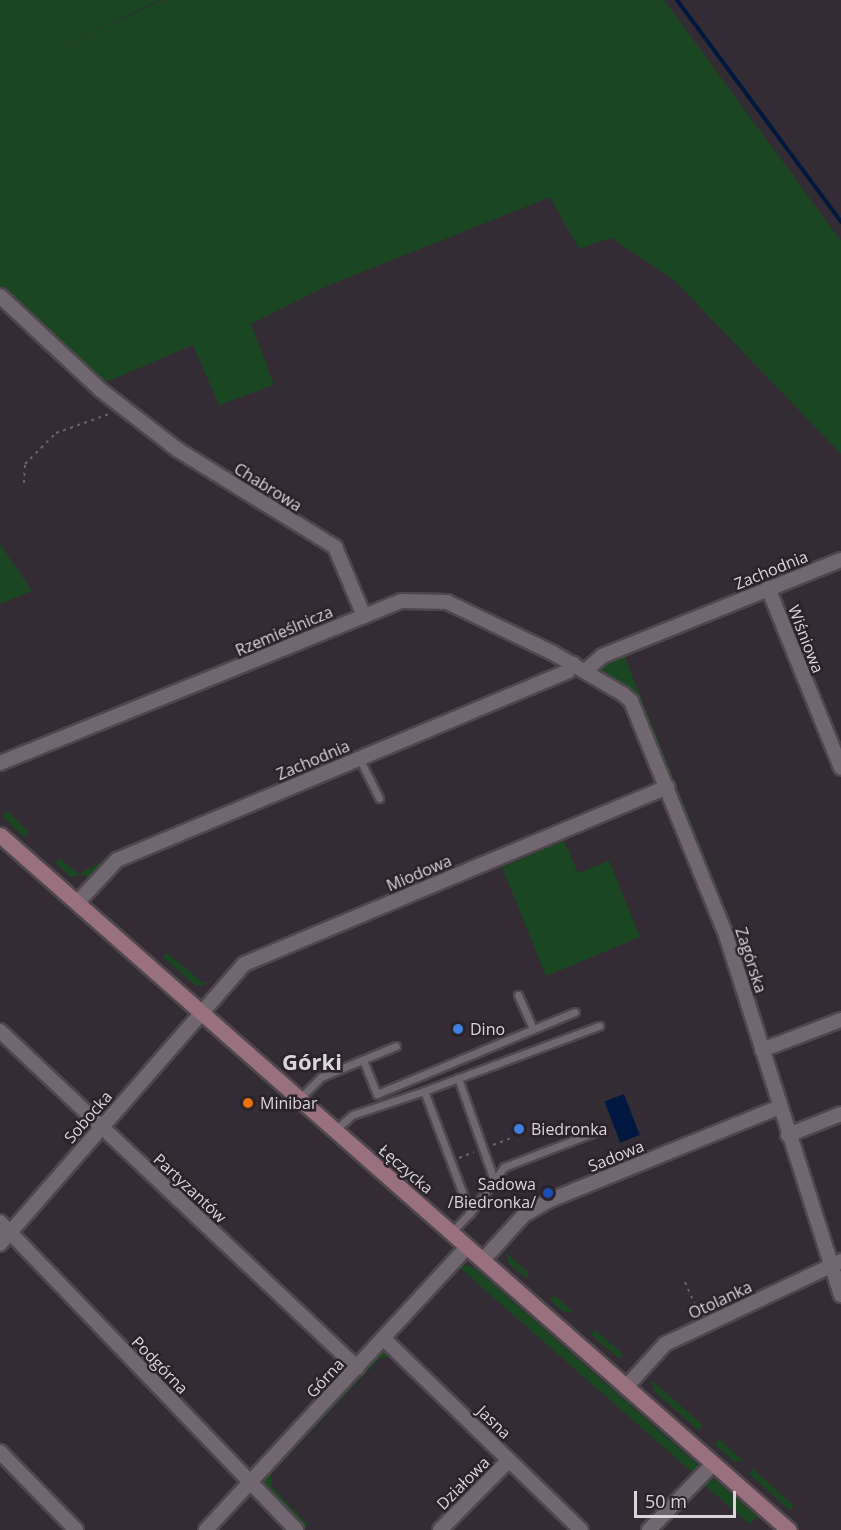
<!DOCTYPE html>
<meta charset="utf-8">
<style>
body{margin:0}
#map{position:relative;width:841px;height:1530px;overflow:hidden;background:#342c34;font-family:"Open Sans",sans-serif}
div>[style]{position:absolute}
.green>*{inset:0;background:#1a4721;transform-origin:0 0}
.water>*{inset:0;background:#00183f;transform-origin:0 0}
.stream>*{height:4px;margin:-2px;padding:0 2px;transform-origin:2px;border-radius:2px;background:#00183f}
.path>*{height:2px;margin-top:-1px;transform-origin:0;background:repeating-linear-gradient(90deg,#6a636a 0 3px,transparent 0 7.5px)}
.roads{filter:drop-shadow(2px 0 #4e474d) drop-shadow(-2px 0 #4e474d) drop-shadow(0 2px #4e474d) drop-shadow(0 -2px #4e474d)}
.service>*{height:7px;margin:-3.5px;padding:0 3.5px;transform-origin:3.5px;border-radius:3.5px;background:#706770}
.minor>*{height:14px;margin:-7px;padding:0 7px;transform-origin:7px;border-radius:7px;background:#706770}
.secondary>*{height:15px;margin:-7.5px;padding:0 7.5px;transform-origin:7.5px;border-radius:7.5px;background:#99707d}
.dots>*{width:16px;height:16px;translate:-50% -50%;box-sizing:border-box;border:3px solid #2a232a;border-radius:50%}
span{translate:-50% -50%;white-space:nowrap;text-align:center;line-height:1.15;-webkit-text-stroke:5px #2a232a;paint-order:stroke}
.street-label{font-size:16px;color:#dbd6da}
.poi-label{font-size:16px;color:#dbd6da}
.left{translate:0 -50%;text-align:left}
.right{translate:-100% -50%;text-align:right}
.district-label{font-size:22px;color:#dbd6da;font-weight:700}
.scale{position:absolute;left:634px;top:1491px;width:102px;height:27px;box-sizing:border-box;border:3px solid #dbd6da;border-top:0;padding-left:8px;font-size:18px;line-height:21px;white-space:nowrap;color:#dbd6da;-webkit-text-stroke:4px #2a232a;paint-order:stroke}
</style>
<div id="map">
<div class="green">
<div style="clip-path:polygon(0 0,161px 0,18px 65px,164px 0,664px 0,841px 241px,841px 454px,674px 280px,611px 238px,579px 249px,550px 197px,327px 286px,251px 324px,274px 385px,219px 405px,193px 345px,106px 382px,0 286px)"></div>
<div style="clip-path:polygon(0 544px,32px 591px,0 604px)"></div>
<div style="clip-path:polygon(641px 647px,625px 658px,740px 944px,767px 1034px,763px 1036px,635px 697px,604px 675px,600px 668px,602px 662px)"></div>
<div style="left:7px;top:811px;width:30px;height:7px;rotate:44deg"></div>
<div style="clip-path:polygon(564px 841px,578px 873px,609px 861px,640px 937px,546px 976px,502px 867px)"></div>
<div style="clip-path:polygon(112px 856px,89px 879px,84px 874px,71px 877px,55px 863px,60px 859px,79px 874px)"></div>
<div style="clip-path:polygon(167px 953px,203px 983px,214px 982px,196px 986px,163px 957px)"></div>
<div style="clip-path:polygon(506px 1253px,529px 1273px,526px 1278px,509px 1264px)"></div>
<div style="clip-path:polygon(466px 1265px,475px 1268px,700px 1467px,693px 1473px,459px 1267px)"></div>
<div style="clip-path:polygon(554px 1295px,573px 1312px,564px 1312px,550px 1300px)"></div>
<div style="left:595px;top:1330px;width:37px;height:6px;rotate:41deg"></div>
<div style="clip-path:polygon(383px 1351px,394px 1357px,380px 1358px,271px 1474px,272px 1487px,308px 1525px,303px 1530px,264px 1489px,264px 1476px)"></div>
<div style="clip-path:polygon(651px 1380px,703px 1425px,698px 1430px,655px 1392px)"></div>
<div style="clip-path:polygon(719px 1439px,743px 1461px,735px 1462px,715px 1445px)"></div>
<div style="left:753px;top:1469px;width:55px;height:6px;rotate:42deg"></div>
<div style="clip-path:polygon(713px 1478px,757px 1516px,750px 1524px,705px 1486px,662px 1530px,660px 1527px,705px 1480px)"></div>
</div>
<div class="water">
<div style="left:624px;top:1094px;width:44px;height:21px;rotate:69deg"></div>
</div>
<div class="stream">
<div style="left:677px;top:0;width:276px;rotate:53.5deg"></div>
</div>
<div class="path">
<div style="left:24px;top:483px;width:19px;rotate:-87deg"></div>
<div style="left:25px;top:464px;width:44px;rotate:-45deg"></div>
<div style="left:56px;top:433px;width:56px;rotate:-19.7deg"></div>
<div style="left:493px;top:1145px;width:19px;rotate:-21deg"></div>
<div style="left:459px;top:1158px;width:16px;rotate:-22deg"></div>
<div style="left:685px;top:1282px;width:34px;rotate:66deg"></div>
</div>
<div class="roads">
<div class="service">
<div style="left:359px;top:758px;width:45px;rotate:63.4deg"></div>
<div style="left:518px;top:995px;width:37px;rotate:66deg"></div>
<div style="left:363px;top:1060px;width:37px;rotate:68deg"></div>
<div style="left:377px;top:1094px;width:214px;rotate:-22.5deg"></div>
<div style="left:458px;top:1078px;width:108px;rotate:70.6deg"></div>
<div style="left:424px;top:1091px;width:187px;rotate:-20.4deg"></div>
<div style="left:299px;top:1099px;width:31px;rotate:-45deg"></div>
<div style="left:321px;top:1077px;width:81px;rotate:-22.5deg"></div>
<div style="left:335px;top:1130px;width:23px;rotate:-41deg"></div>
<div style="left:352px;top:1115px;width:76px;rotate:-18.4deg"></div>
<div style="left:424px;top:1091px;width:130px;rotate:69.3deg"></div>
<div style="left:470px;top:1213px;width:28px;rotate:134deg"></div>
<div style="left:470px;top:1213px;width:57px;rotate:-53.5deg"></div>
<div style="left:504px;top:1167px;width:103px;rotate:-21.1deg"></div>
</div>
<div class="minor">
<div style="left:0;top:296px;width:139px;rotate:43deg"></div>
<div style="left:102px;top:391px;width:96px;rotate:37.8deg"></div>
<div style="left:178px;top:450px;width:185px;rotate:31.7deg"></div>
<div style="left:335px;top:547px;width:75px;rotate:67.2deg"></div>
<div style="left:768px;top:588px;width:194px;rotate:67.9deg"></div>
<div style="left:585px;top:671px;width:23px;rotate:-41deg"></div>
<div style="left:602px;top:656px;width:258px;rotate:-21.9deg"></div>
<div style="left:0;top:763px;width:432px;rotate:-22deg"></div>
<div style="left:401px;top:601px;width:46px;rotate:1.2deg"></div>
<div style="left:447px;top:602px;width:118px;rotate:25.7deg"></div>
<div style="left:553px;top:653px;width:81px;rotate:30.4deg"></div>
<div style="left:623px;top:694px;width:11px;rotate:41deg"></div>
<div style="left:631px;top:701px;width:253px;rotate:67.9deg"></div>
<div style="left:726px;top:935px;width:378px;rotate:72.3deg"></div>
<div style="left:77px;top:903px;width:59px;rotate:-47.1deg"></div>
<div style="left:117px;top:860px;width:489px;rotate:-22.7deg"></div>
<div style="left:568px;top:671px;width:9px;rotate:-54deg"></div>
<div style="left:0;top:1031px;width:491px;rotate:43.3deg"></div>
<div style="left:762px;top:1050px;width:85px;rotate:-20.8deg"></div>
<div style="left:788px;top:1135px;width:57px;rotate:-21.6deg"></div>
<div style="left:0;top:1222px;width:427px;rotate:46.1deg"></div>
<div style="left:0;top:1244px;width:371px;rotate:-48.9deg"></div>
<div style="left:244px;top:964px;width:459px;rotate:-22.7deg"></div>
<div style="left:483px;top:1260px;width:61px;rotate:-47.7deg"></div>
<div style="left:524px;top:1215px;width:28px;rotate:-30deg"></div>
<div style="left:548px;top:1201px;width:249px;rotate:-22.1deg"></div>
<div style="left:384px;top:1339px;width:274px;rotate:44.1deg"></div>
<div style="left:626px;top:1387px;width:58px;rotate:-47.8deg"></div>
<div style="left:665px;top:1344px;width:195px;rotate:-25.2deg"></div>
<div style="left:0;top:1452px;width:109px;rotate:45.7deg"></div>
<div style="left:206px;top:1530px;width:385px;rotate:-47.3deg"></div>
<div style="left:440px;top:1530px;width:98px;rotate:-45.4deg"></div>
<div style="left:649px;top:1530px;width:92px;rotate:-45.9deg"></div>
</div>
<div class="secondary">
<div style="left:0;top:835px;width:1051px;rotate:41.38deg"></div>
</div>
</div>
<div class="dots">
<div style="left:458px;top:1029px;background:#3f7fe0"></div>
<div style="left:248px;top:1103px;background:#e8710a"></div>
<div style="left:519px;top:1129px;background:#3f7fe0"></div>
<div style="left:548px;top:1193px;background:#1a4fb4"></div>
</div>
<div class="street-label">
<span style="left:268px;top:487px;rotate:32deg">Chabrowa</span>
<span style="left:771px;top:570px;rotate:-22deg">Zachodnia</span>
<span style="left:284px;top:631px;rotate:-23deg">Rzemieślnicza</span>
<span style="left:806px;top:639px;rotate:69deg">Wiśniowa</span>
<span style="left:313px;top:760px;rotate:-23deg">Zachodnia</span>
<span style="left:419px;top:873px;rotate:-23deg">Miodowa</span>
<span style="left:751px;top:960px;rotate:72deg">Zagórska</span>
<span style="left:88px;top:1117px;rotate:-49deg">Sobocka</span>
<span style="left:616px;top:1156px;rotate:-22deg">Sadowa</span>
<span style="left:406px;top:1169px;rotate:41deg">Łęczycka</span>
<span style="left:190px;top:1188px;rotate:43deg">Partyzantów</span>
<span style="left:720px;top:1300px;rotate:-25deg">Otolanka</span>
<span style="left:160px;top:1365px;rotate:46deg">Podgórna</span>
<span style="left:325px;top:1378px;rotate:-47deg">Górna</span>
<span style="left:494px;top:1422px;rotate:44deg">Jasna</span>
<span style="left:463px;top:1483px;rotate:-45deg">Działowa</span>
</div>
<div class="poi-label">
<span class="left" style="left:470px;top:1029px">Dino</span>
<span class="left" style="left:260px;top:1103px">Minibar</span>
<span class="left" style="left:531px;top:1129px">Biedronka</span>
<span class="right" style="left:536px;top:1193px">Sadowa<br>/Biedronka/</span>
</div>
<div class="district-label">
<span style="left:312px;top:1062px">Górki</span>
</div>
<div class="scale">50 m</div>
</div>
